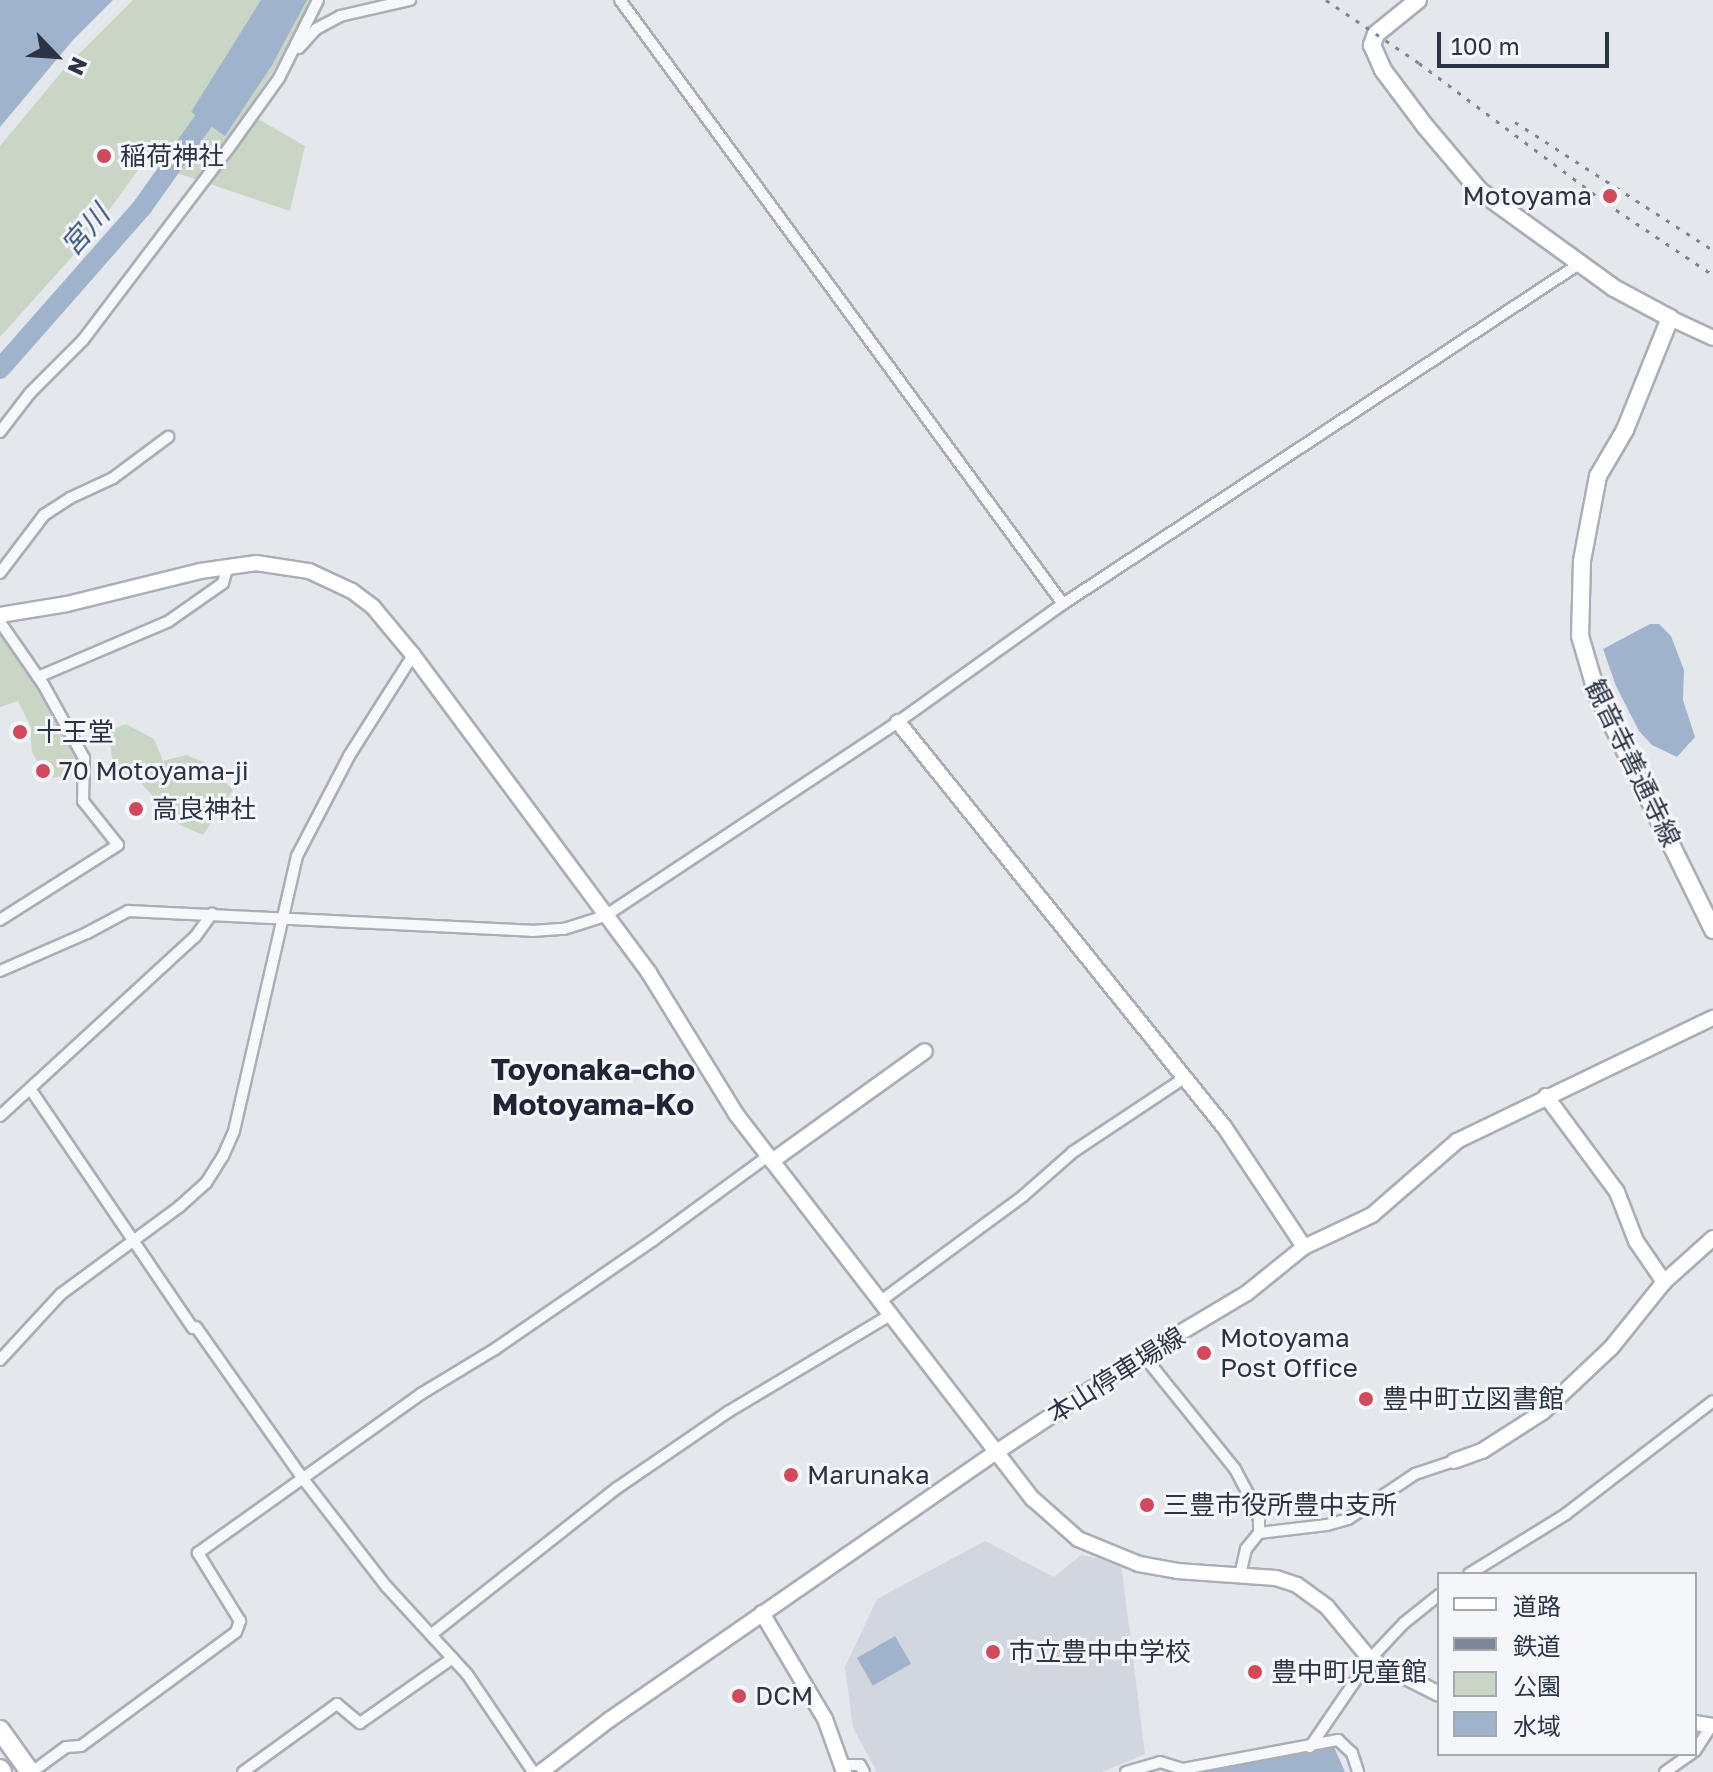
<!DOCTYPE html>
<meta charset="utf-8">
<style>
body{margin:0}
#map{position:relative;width:1713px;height:1772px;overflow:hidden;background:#e4e7ec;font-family:"Golos Text","Noto Sans JP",sans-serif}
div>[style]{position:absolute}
.built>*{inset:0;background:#d2d6de}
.green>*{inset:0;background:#c9d6c5}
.water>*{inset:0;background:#9fb4cc;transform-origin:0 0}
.river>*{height:20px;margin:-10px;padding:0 10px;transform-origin:10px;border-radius:10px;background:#9fb4cc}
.roads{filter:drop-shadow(2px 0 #a9aeb7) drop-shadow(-2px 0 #a9aeb7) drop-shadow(0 2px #a9aeb7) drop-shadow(0 -2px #a9aeb7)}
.street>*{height:10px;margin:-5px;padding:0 5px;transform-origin:5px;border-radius:5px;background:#f7f8fa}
.secondary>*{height:14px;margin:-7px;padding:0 7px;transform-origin:7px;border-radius:7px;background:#fff}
.primary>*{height:16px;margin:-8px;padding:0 8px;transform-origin:8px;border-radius:8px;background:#fff}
.highway>*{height:18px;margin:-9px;padding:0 9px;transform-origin:9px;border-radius:9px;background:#fff}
.rail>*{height:3px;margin-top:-1.5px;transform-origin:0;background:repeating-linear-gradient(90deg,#7d8696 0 4px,transparent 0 12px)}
.dots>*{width:22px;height:22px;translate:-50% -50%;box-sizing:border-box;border:4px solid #f4f6f9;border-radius:50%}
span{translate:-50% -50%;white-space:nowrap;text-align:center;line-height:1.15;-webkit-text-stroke:6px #f4f6f9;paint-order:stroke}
.poi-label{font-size:26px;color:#2b3445}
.left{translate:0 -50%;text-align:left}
.right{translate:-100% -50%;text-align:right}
.street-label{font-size:26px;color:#2b3445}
.water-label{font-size:28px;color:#34527a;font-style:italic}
.quarter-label{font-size:30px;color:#1d2536;font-weight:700}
.legend{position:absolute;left:1437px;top:1572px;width:260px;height:184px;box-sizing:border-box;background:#f4f6f9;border:2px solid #a4a8b1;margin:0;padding:10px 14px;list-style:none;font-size:24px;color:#2b3445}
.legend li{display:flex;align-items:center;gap:16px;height:40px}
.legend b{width:40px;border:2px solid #a4a8b1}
.north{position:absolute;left:16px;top:16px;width:80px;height:80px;-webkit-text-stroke:6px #f4f6f9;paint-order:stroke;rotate:115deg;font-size:22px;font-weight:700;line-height:32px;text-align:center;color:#2b3445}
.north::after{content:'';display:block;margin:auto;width:28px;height:36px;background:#2b3445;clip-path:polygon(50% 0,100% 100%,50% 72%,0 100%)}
.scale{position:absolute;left:1437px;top:32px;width:172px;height:36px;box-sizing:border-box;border:4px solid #2b3445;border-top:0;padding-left:10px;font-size:24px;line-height:28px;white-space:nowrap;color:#2b3445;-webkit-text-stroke:6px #f4f6f9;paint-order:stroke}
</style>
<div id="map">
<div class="built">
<div style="clip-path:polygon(985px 1541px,1054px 1577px,1081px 1555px,1121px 1563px,1145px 1754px,1102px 1772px,877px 1772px,853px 1728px,845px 1667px,877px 1599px)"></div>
</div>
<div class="green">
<div style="clip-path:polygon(133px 0,311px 0,290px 46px,246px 112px,305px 146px,290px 211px,144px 162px,88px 239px,0 337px,0 146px,64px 69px)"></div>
<div style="clip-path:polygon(0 634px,6px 636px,80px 757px,76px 775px,47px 778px,32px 752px,30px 726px,18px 701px,0 707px)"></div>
<div style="clip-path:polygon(126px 724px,154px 739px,163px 761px,186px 755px,208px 764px,233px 790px,203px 835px,180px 825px,138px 780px,113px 767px,109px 731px)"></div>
</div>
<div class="water">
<div style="clip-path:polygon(0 0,113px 0,73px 40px,0 127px)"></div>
<div style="clip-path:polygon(261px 0,307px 0,272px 65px,225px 136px,191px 112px)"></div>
<div style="clip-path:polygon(1650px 624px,1659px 624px,1671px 636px,1684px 670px,1683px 700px,1695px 737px,1677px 757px,1652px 745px,1639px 731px,1616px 686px,1603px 649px)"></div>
<div style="left:895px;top:1636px;width:32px;height:44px;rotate:60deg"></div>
<div style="clip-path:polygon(1334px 1747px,1345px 1772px,1189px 1772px,1190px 1771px)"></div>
</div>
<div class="river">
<div style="left:0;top:369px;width:217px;rotate:-48.7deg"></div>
<div style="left:143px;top:206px;width:131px;rotate:-54.6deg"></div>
</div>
<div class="roads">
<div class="street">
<div style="left:620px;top:0;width:749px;rotate:53.74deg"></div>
<div style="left:299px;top:48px;width:25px;rotate:-48deg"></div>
<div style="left:316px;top:29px;width:27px;rotate:-28deg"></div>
<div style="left:340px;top:16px;width:72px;rotate:-12.9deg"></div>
<div style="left:0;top:432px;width:49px;rotate:-52.4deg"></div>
<div style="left:30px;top:393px;width:75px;rotate:-45deg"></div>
<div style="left:83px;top:340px;width:240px;rotate:-52.8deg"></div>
<div style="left:228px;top:149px;width:87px;rotate:-54.3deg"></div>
<div style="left:279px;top:78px;width:87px;rotate:-63.4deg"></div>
<div style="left:0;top:573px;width:73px;rotate:-52.8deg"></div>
<div style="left:44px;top:515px;width:31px;rotate:-33deg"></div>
<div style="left:70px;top:498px;width:47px;rotate:-24.9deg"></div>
<div style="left:113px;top:478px;width:69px;rotate:-36.7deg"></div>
<div style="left:0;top:622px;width:75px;rotate:55.3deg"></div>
<div style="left:43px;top:684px;width:85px;rotate:61deg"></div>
<div style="left:84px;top:758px;width:43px;rotate:91.3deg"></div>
<div style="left:83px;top:801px;width:56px;rotate:51.5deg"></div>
<div style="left:118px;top:845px;width:140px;rotate:147.6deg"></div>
<div style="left:38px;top:677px;width:142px;rotate:-23.1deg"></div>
<div style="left:169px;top:621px;width:66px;rotate:-35.1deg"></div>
<div style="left:223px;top:583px;width:18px;rotate:-74deg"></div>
<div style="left:0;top:971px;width:95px;rotate:-23.6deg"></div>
<div style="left:87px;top:933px;width:47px;rotate:-28.2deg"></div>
<div style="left:128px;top:911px;width:404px;rotate:2.8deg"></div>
<div style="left:532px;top:931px;width:32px;rotate:-4deg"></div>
<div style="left:564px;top:929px;width:43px;rotate:-17.6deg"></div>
<div style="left:605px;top:916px;width:351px;rotate:-33.5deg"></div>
<div style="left:898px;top:722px;width:203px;rotate:-35.6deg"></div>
<div style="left:1063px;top:604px;width:618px;rotate:-33.38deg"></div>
<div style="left:31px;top:1090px;width:288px;rotate:55.8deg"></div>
<div style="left:0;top:1116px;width:265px;rotate:-42.6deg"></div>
<div style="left:195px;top:937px;width:29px;rotate:-54deg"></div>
<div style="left:882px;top:1300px;width:175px;rotate:-36.4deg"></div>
<div style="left:1023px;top:1196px;width:67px;rotate:-41.3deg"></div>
<div style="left:1073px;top:1152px;width:132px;rotate:-33.6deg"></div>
<div style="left:196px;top:1327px;width:187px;rotate:54.8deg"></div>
<div style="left:304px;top:1480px;width:134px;rotate:52.3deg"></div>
<div style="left:386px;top:1586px;width:120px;rotate:47.4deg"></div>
<div style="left:467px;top:1674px;width:118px;rotate:56deg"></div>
<div style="left:1143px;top:1355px;width:146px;rotate:51.1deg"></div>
<div style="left:1235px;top:1469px;width:36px;rotate:62deg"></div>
<div style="left:1252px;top:1501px;width:19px;rotate:69deg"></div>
<div style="left:1259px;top:1519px;width:14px;rotate:90deg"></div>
<div style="left:0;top:1360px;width:90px;rotate:-47.3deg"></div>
<div style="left:61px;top:1294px;width:147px;rotate:-36.4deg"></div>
<div style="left:179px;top:1207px;width:36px;rotate:-42deg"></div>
<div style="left:206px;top:1183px;width:32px;rotate:-58deg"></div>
<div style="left:223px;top:1156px;width:27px;rotate:-66deg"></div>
<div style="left:234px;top:1131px;width:282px;rotate:-77.1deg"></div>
<div style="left:297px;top:856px;width:113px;rotate:-62.5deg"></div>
<div style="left:349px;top:756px;width:120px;rotate:-57.6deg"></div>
<div style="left:1469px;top:1574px;width:114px;rotate:-31.7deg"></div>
<div style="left:1566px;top:1514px;width:185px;rotate:-37.5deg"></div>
<div style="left:1240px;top:1575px;width:27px;rotate:-77deg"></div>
<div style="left:1246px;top:1549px;width:21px;rotate:-51deg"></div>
<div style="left:1259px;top:1533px;width:68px;rotate:-6.7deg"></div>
<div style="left:1327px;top:1525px;width:22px;rotate:-16deg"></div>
<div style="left:1348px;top:1519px;width:81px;rotate:-33.9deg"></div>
<div style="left:1415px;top:1474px;width:41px;rotate:-18.4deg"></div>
<div style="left:432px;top:1634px;width:236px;rotate:-38.3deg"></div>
<div style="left:617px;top:1488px;width:135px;rotate:-34.4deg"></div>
<div style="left:728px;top:1412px;width:191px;rotate:-30.9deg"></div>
<div style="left:1310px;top:1747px;width:107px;rotate:-55.7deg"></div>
<div style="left:1370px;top:1659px;width:50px;rotate:-46.6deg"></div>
<div style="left:1404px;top:1623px;width:45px;rotate:-38.7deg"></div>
<div style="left:1695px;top:1751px;width:30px;rotate:-57deg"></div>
<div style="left:843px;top:1765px;width:17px"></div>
<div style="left:860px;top:1765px;width:8px;rotate:60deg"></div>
<div style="left:32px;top:1772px;width:42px;rotate:-36.3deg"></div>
<div style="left:66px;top:1747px;width:15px;rotate:-4deg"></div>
<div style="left:81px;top:1746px;width:192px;rotate:-36.3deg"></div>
<div style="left:236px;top:1632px;width:12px;rotate:-70deg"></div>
<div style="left:240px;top:1621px;width:80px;rotate:-121.7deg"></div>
<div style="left:198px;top:1553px;width:274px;rotate:-35.5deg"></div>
<div style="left:421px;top:1394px;width:87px;rotate:-31.3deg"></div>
<div style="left:495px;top:1349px;width:191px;rotate:-34.5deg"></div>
<div style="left:652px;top:1241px;width:144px;rotate:-36.2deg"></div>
<div style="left:243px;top:1772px;width:116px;rotate:-35.9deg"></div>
<div style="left:337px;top:1704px;width:30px;rotate:40deg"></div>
<div style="left:360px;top:1723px;width:113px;rotate:-35deg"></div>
<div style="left:1126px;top:1772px;width:35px;rotate:-16deg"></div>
<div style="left:1160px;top:1762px;width:24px;rotate:17deg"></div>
<div style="left:1183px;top:1769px;width:158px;rotate:-10.6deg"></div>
<div style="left:1338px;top:1740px;width:19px;rotate:43deg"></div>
<div style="left:1352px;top:1753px;width:20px;rotate:72deg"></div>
<div style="left:1665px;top:1772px;width:32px;rotate:-35deg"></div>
</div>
<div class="secondary">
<div style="left:1670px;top:318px;width:47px;rotate:24.9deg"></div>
<div style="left:0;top:615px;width:68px;rotate:-9.3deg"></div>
<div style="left:67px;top:604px;width:137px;rotate:-13.9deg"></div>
<div style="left:200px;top:571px;width:57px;rotate:-8.1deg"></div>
<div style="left:256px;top:563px;width:54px;rotate:8.6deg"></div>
<div style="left:309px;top:571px;width:47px;rotate:24.9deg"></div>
<div style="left:352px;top:591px;width:26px;rotate:37deg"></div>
<div style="left:373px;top:607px;width:62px;rotate:50.2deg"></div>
<div style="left:413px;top:655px;width:396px;rotate:53.4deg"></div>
<div style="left:649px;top:973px;width:166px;rotate:58.3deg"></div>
<div style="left:736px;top:1114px;width:486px;rotate:52.4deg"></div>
<div style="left:1033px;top:1499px;width:60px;rotate:41.6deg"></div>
<div style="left:1078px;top:1539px;width:66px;rotate:22.3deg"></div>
<div style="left:1139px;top:1564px;width:39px;rotate:10deg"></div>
<div style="left:1177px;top:1571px;width:99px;rotate:4deg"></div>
<div style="left:1276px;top:1578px;width:22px;rotate:18deg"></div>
<div style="left:1297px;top:1585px;width:37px;rotate:36deg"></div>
<div style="left:1327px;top:1607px;width:67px;rotate:50.4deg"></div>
<div style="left:1370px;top:1659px;width:77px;rotate:26.9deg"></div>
<div style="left:898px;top:722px;width:521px;rotate:51.15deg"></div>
<div style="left:1225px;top:1128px;width:143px;rotate:56.4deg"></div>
<div style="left:1546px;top:1096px;width:119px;rotate:53.5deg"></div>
<div style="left:1617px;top:1192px;width:53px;rotate:68.8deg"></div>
<div style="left:1636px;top:1241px;width:50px;rotate:55.7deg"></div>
<div style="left:772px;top:1161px;width:188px;rotate:-35.7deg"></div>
<div style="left:1454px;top:1461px;width:30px;rotate:-20deg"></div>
<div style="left:1482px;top:1451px;width:72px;rotate:-32.6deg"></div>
<div style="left:1543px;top:1412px;width:93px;rotate:-43.3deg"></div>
<div style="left:1611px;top:1348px;width:85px;rotate:-51.2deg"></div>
<div style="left:1664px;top:1282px;width:66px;rotate:-41.9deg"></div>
<div style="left:762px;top:1613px;width:123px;rotate:59.3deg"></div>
<div style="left:825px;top:1719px;width:56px;rotate:70.3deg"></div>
<div style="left:1695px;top:1723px;width:18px;rotate:9deg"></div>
<div style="left:541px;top:1772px;width:86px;rotate:-37.4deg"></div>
<div style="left:609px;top:1720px;width:473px;rotate:-34.7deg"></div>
<div style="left:998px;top:1451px;width:174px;rotate:-33.5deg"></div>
<div style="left:1143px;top:1355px;width:121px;rotate:-30.8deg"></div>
<div style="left:1247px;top:1293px;width:73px;rotate:-38.9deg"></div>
<div style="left:1304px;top:1247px;width:75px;rotate:-25.2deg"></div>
<div style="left:1372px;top:1215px;width:113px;rotate:-41deg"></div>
<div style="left:1457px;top:1141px;width:284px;rotate:-25.7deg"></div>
</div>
<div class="primary">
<div style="left:1418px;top:0;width:54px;rotate:141deg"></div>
<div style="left:1376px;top:34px;width:12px;rotate:110deg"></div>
<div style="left:1372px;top:45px;width:27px;rotate:66deg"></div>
<div style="left:1383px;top:70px;width:70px;rotate:53.1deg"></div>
<div style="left:1425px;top:126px;width:85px;rotate:49.8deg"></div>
<div style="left:1480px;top:191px;width:165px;rotate:35.9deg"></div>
<div style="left:1614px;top:288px;width:64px;rotate:28.2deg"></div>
<div style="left:1670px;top:318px;width:121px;rotate:111.9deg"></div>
<div style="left:1625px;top:430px;width:53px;rotate:120.4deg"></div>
<div style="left:1598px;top:476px;width:86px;rotate:100.7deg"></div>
<div style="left:1582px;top:561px;width:75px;rotate:91.5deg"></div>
<div style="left:1580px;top:636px;width:60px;rotate:73.7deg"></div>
<div style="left:1597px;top:694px;width:263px;rotate:63.8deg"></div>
</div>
<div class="highway">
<div style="left:0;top:1730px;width:52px;rotate:54.5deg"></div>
<div style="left:0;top:1769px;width:4px;rotate:56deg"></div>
</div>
</div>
<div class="rail">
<div style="left:1326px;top:0;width:112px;rotate:34.1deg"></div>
<div style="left:1419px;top:63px;width:234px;rotate:36.8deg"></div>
<div style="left:1606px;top:203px;width:129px;rotate:33.9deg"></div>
<div style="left:1515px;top:122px;width:236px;rotate:32.9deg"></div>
</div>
<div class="dots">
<div style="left:104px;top:156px;background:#d1495b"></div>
<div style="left:1610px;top:196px;background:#d1495b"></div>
<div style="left:20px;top:732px;background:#d1495b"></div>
<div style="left:43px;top:771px;background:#d1495b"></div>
<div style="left:136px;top:809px;background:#d1495b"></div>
<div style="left:1204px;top:1353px;background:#d1495b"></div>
<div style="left:1366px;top:1399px;background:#d1495b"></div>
<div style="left:791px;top:1475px;background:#d1495b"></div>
<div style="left:1147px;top:1505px;background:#d1495b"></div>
<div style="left:993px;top:1652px;background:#d1495b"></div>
<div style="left:1255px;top:1672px;background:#d1495b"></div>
<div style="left:739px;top:1696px;background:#d1495b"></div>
</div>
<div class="poi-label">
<span class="left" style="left:120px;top:156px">稲荷神社</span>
<span class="right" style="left:1592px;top:196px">Motoyama</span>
<span class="left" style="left:36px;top:732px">十王堂</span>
<span class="left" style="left:59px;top:771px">70 Motoyama-ji</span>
<span class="left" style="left:152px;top:809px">高良神社</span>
<span class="left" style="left:1220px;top:1353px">Motoyama<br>Post Office</span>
<span class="left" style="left:1382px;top:1399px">豊中町立図書館</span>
<span class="left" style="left:807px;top:1475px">Marunaka</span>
<span class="left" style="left:1163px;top:1505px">三豊市役所豊中支所</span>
<span class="left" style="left:1009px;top:1652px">市立豊中中学校</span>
<span class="left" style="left:1271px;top:1672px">豊中町児童館</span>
<span class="left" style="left:755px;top:1696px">DCM</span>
</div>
<div class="street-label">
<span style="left:1633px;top:763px;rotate:64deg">観音寺善通寺線</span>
<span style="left:1116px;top:1375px;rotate:-32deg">本山停車場線</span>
</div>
<div class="water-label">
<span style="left:85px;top:230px;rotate:-49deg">宮川</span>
</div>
<div class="quarter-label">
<span style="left:593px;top:1086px">Toyonaka-cho<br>Motoyama-Ko</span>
</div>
<ul class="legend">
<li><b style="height:10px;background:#fff"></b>道路</li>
<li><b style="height:10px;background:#7d8696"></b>鉄道</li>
<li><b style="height:22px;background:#c9d6c5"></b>公園</li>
<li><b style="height:22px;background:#9fb4cc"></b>水域</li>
</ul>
<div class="north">N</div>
<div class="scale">100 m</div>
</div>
